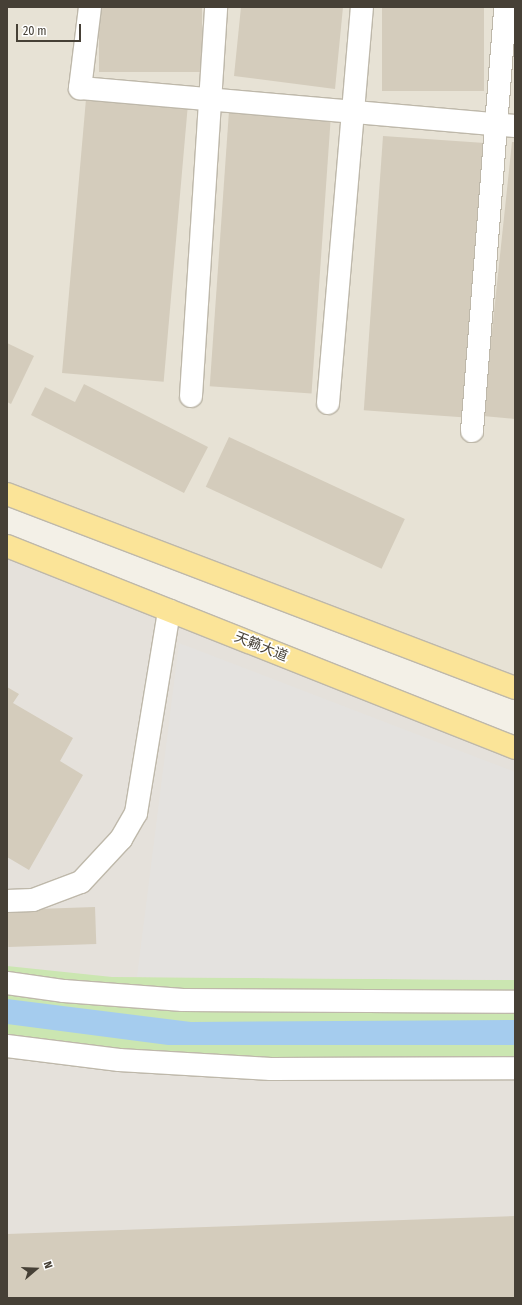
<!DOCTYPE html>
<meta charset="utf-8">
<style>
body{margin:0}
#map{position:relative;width:522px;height:1305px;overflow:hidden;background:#f3f0e7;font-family:"Fira Sans Condensed","Noto Sans SC",sans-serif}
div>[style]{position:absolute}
.residential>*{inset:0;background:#e7e2d5}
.industrial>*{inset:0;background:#e5e1db}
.green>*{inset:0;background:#cbe6b1}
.parking>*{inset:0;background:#e4e2df}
.water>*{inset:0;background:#a5ccee}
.building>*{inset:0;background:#d4ccbc;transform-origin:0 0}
.roads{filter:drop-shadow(1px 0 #beb8aa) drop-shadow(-1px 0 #beb8aa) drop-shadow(0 1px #beb8aa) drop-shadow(0 -1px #beb8aa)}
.minor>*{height:22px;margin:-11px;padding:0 11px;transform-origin:11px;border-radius:11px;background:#fff}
.major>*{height:22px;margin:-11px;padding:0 11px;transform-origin:11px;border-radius:11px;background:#fbe498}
span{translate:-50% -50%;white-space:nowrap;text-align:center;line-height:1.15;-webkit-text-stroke:3.5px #fff;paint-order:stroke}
.street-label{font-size:14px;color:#464036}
.frame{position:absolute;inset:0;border:8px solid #464036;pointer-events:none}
.north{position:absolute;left:16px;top:1249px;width:40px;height:40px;-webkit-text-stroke:3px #fff;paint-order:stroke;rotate:71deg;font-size:11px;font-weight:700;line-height:16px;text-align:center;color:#464036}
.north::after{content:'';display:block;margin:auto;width:14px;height:18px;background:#464036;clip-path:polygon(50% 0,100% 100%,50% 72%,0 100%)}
.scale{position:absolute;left:16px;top:24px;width:65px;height:18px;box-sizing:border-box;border:2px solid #464036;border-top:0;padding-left:5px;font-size:12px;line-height:14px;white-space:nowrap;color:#464036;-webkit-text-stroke:3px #fff;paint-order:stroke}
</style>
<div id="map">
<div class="residential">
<div style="clip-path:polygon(7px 7px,515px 7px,515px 688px,7px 494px)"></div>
</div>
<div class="industrial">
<div style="clip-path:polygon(7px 546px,515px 747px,515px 1298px,7px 1298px)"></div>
</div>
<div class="green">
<div style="clip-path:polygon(7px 966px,112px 977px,515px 980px,515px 1068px,271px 1069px,7px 1046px)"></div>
</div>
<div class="parking">
<div style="clip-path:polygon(179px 643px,515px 772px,515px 980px,137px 977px)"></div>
</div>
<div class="water">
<div style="clip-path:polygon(7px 999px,191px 1022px,515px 1020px,515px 1045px,168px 1045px,7px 1024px)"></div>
</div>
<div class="building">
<div style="left:99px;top:7px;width:103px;height:65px"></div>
<div style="clip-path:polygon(241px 7px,343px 7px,335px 89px,234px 76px)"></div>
<div style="left:382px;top:7px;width:102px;height:84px"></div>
<div style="left:86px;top:99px;width:102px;height:275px;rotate:5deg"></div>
<div style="left:229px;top:111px;width:102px;height:276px;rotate:4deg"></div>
<div style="left:383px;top:136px;width:102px;height:275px;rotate:4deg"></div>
<div style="clip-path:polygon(512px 142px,515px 142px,515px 419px,483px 416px)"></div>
<div style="clip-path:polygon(7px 343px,34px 356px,11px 404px,7px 402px)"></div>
<div style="clip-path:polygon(84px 384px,208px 447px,184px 493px,31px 415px,45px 387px,75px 402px)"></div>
<div style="left:229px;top:437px;width:194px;height:55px;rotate:25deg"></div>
<div style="clip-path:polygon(7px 687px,19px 694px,13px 703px,73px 738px,60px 761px,83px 775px,29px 870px,7px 857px)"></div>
<div style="left:95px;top:907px;width:37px;height:88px;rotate:88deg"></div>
<div style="clip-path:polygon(515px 1216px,515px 1298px,7px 1298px,7px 1234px)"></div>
</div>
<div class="roads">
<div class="minor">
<div style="left:90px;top:7px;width:82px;rotate:97deg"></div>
<div style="left:80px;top:88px;width:437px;rotate:5deg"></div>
<div style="left:191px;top:396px;width:390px;rotate:-86.3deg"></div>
<div style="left:328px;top:403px;width:397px;rotate:-85.1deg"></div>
<div style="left:472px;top:431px;width:425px;rotate:-85.5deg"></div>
<div style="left:7px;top:901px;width:26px;rotate:-2deg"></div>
<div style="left:33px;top:900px;width:51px;rotate:-20.6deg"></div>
<div style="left:81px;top:882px;width:59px;rotate:-47.1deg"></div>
<div style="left:121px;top:839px;width:30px;rotate:-60deg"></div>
<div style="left:136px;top:813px;width:205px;rotate:-80.7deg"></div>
<div style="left:7px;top:983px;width:58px;rotate:8deg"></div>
<div style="left:64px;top:991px;width:119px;rotate:4.3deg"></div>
<div style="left:183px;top:1000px;width:332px;rotate:0.3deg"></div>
<div style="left:7px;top:1046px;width:113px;rotate:7.1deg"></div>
<div style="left:119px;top:1060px;width:152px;rotate:3.4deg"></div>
<div style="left:271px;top:1069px;width:244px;rotate:-0.2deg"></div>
</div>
<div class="major">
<div style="left:7px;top:494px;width:544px;rotate:20.9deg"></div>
<div style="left:7px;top:546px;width:547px;rotate:21.68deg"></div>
</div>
</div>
<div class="street-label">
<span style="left:261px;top:647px;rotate:22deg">天籁大道</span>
</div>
<div class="frame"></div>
<div class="north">N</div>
<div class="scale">20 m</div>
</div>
